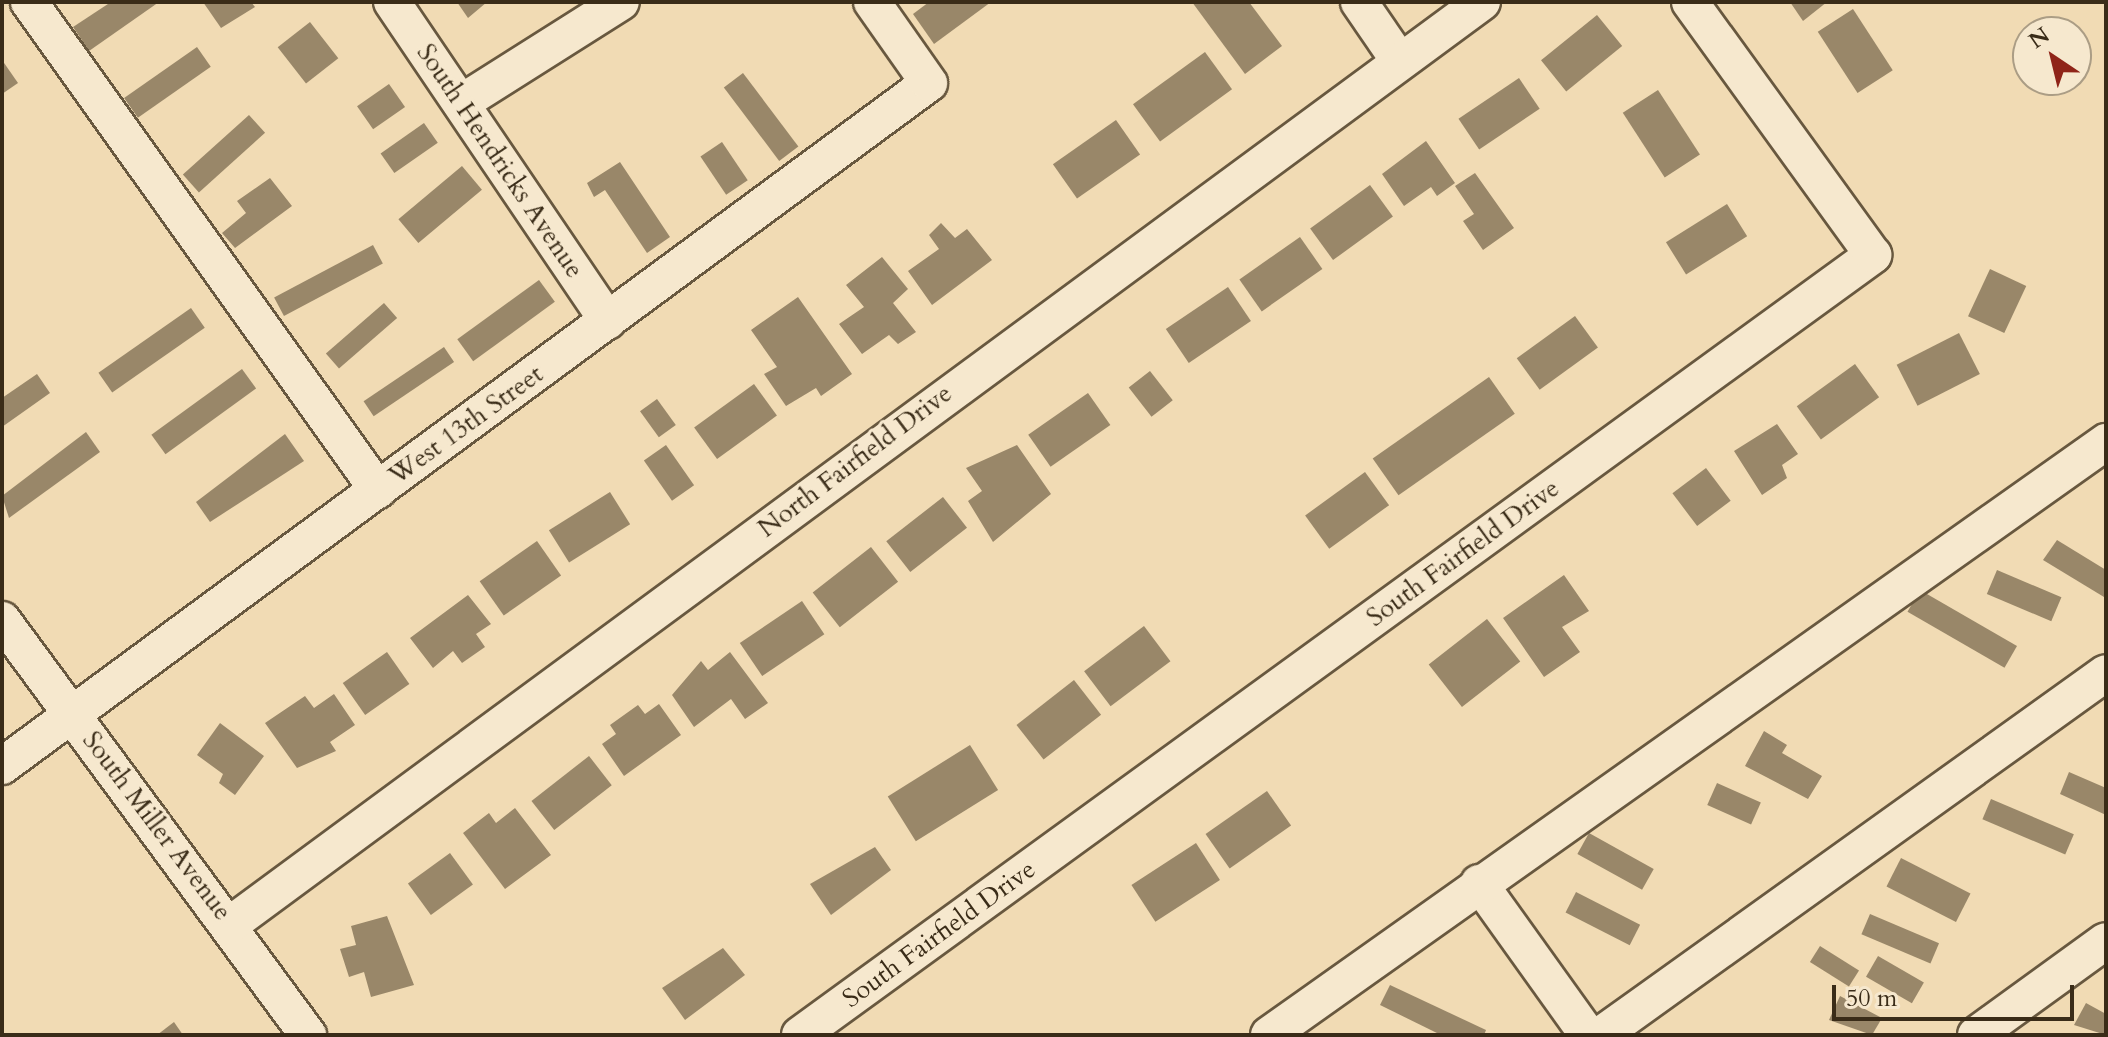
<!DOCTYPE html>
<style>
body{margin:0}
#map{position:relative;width:2108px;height:1037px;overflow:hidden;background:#f1dbb4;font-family:Cardo,serif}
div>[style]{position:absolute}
.building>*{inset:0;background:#998769;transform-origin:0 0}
.roads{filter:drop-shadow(2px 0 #68583f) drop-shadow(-2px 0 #68583f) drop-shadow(0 2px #68583f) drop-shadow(0 -2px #68583f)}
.minor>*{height:36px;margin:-18px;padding:0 18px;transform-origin:18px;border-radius:18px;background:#f6e8ce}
span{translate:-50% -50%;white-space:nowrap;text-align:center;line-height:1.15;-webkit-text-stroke:6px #f6e8ce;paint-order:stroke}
.street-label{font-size:26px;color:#3a2c18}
.frame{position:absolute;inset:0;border:4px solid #3a2c18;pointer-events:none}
.north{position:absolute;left:2012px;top:16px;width:80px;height:80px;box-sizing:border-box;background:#f6e8ce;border:2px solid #ab9d85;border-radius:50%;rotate:325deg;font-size:22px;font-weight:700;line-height:32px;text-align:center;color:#3a2c18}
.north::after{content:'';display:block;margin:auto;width:28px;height:36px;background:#8f2418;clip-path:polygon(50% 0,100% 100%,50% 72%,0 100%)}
.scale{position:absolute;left:1832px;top:985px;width:242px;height:36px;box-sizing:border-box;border:4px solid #3a2c18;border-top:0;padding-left:10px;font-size:24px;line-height:28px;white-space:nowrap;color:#3a2c18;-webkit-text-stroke:6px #f6e8ce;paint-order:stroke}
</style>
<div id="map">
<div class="building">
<div style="clip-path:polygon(111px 2px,159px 2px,89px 51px,73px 27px)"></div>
<div style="clip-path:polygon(203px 2px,251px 2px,255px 7px,221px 28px)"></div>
<div style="clip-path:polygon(457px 2px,487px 2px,468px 18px)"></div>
<div style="clip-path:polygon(929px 2px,991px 2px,934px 44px,913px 14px)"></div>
<div style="clip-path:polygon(1192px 2px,1249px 2px,1282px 46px,1245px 74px)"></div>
<div style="clip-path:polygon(1790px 2px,1827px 2px,1803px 21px)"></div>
<div style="left:1853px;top:9px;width:73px;height:42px;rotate:57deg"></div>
<div style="left:1597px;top:15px;width:40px;height:72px;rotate:51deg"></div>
<div style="left:310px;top:22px;width:46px;height:41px;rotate:52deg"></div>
<div style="left:197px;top:47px;width:24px;height:89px;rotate:55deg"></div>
<div style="left:1205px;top:52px;width:46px;height:89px;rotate:54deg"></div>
<div style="clip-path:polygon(2px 60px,18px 83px,2px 94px)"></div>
<div style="left:743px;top:73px;width:92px;height:24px;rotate:53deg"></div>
<div style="left:1519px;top:78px;width:37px;height:73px;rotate:56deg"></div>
<div style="left:389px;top:84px;width:28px;height:39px;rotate:55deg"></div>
<div style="left:1658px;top:90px;width:77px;height:42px;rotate:57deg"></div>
<div style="left:249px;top:115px;width:24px;height:89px;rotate:48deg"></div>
<div style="left:1116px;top:120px;width:42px;height:77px;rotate:55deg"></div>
<div style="left:424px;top:123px;width:24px;height:53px;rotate:55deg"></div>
<div style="clip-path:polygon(1426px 141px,1455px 183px,1437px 196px,1431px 187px,1404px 206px,1382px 174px)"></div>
<div style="left:722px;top:142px;width:46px;height:26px;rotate:56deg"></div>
<div style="clip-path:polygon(620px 162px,670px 237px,647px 253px,605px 190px,594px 197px,587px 183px)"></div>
<div style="left:462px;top:166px;width:31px;height:83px;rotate:50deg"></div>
<div style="clip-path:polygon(1475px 173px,1514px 228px,1483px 250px,1463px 221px,1474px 214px,1455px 186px)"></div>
<div style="clip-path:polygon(270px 178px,292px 206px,235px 248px,222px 233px,246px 213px,237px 201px)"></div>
<div style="left:1370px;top:185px;width:39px;height:74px;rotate:54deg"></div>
<div style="left:1727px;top:204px;width:38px;height:72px;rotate:58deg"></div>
<div style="clip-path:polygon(941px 223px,955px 238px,967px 229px,992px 260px,932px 305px,908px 271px,939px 249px,929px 235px)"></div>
<div style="left:1300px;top:237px;width:39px;height:74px;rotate:55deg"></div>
<div style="left:373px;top:245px;width:21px;height:112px;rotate:62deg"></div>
<div style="clip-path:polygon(882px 257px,908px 289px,893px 303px,916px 332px,898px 344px,889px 335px,862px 354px,839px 324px,864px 307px,846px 285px)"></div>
<div style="left:1990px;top:269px;width:40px;height:52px;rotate:25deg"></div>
<div style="left:539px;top:280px;width:27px;height:101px;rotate:54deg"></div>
<div style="left:1228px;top:287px;width:41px;height:75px;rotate:56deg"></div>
<div style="clip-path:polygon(798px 297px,852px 374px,821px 396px,816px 388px,786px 406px,764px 374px,777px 367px,751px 330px)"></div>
<div style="left:384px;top:303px;width:20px;height:77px;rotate:49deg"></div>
<div style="left:191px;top:308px;width:24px;height:113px;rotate:55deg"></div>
<div style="left:1575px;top:316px;width:39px;height:72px;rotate:54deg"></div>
<div style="left:1959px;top:333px;width:46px;height:70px;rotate:63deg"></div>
<div style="left:444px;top:347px;width:18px;height:97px;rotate:56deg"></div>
<div style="left:1855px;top:364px;width:41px;height:72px;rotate:54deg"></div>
<div style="left:242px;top:369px;width:24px;height:112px;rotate:54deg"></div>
<div style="left:1150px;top:371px;width:37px;height:27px;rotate:52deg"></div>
<div style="clip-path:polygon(37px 374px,50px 393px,2px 427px,2px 398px)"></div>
<div style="left:1489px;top:377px;width:45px;height:142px;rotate:55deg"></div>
<div style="left:754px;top:384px;width:39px;height:74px;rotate:54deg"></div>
<div style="left:1088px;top:393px;width:39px;height:73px;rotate:55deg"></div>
<div style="left:657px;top:399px;width:32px;height:21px;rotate:54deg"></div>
<div style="clip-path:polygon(1777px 424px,1798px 454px,1782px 465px,1787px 478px,1762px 495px,1734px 451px)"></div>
<div style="clip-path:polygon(86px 432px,100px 452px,9px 518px,2px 496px)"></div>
<div style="clip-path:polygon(285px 434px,304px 461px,210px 522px,196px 502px)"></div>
<div style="left:666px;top:445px;width:49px;height:27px;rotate:55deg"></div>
<div style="clip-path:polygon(1017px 445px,1051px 494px,993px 542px,968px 501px,982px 491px,966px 468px)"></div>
<div style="left:1706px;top:468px;width:41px;height:42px;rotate:53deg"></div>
<div style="left:1365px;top:472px;width:41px;height:74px;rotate:54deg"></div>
<div style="left:610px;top:492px;width:38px;height:72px;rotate:58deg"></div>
<div style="left:943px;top:497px;width:39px;height:72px;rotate:52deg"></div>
<div style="clip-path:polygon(2057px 540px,2106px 570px,2104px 597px,2043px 560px)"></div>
<div style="left:537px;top:541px;width:42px;height:70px;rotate:55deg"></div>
<div style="left:871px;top:547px;width:44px;height:74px;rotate:52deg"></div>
<div style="left:1997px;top:570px;width:70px;height:26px;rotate:23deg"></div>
<div style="clip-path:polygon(1564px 575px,1589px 611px,1562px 627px,1580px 652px,1544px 677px,1503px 618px)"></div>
<div style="left:1920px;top:590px;width:112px;height:25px;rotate:30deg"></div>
<div style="clip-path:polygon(468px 595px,491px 624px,476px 634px,485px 647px,462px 663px,453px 651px,433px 668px,410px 638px)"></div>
<div style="left:802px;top:601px;width:40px;height:75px;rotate:56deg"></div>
<div style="left:1487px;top:619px;width:54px;height:74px;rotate:52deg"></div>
<div style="left:1144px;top:626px;width:44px;height:75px;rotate:53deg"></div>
<div style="left:387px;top:652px;width:39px;height:54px;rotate:55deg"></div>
<div style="clip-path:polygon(730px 652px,768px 703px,745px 719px,731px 699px,694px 727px,672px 695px,701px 661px,708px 670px)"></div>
<div style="left:1074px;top:680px;width:44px;height:73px;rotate:52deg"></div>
<div style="clip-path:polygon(334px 694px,355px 725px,330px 742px,336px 751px,297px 768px,265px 723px,305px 696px,314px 708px)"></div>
<div style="clip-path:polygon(659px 704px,681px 735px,624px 776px,602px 744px,616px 734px,610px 725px,638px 705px,645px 714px)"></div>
<div style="clip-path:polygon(220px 723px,264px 756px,235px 795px,219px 783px,223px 774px,197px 755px)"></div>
<div style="clip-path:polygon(1764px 731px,1787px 745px,1782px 753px,1822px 776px,1808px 799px,1745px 766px)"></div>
<div style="left:970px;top:745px;width:53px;height:97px;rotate:58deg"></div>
<div style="left:589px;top:756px;width:37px;height:73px;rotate:52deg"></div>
<div style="clip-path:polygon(2069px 772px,2106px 788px,2106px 815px,2060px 794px)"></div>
<div style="left:1717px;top:783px;width:48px;height:24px;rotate:24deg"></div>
<div style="left:1267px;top:791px;width:42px;height:75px;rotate:55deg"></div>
<div style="left:1991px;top:799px;width:90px;height:22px;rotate:23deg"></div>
<div style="clip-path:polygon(515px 808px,551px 855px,505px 889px,463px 833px,489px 813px,496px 823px)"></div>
<div style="left:1589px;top:833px;width:74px;height:24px;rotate:29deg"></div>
<div style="left:1196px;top:843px;width:44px;height:77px;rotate:57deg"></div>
<div style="clip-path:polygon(875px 847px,891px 870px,831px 915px,810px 884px)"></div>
<div style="left:450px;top:853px;width:39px;height:52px;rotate:54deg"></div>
<div style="left:1901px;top:858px;width:78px;height:32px;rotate:27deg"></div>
<div style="left:1576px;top:892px;width:72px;height:23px;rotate:27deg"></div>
<div style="left:1870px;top:914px;width:75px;height:22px;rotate:23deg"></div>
<div style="clip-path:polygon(387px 916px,414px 985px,371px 997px,364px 972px,349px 977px,340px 949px,356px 945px,351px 926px)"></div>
<div style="left:1820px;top:946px;width:46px;height:19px;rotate:32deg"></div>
<div style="clip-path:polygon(723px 948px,745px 975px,685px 1020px,662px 988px)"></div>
<div style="left:1878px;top:956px;width:53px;height:24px;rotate:30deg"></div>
<div style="clip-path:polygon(1390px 985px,1486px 1030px,1484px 1035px,1441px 1035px,1380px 1005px)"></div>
<div style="clip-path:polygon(1840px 996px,1882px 1018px,1872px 1035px,1829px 1020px)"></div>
<div style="clip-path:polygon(2086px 1003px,2106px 1014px,2106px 1035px,2074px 1025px)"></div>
<div style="clip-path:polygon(174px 1022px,183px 1035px,157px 1035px)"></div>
</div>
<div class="roads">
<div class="minor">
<div style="left:29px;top:2px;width:600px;rotate:54.43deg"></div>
<div style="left:392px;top:2px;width:385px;rotate:55.9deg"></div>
<div style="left:1359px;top:2px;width:69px;rotate:55.6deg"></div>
<div style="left:461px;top:103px;width:189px;rotate:-32.3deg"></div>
<div style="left:2px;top:620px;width:516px;rotate:53.6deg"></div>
<div style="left:2px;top:766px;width:1151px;rotate:-36.38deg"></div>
<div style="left:929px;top:83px;width:99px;rotate:-125.1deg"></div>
<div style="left:1479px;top:883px;width:187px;rotate:54.4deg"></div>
<div style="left:231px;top:924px;width:1554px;rotate:-36.39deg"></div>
<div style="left:800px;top:1035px;width:1327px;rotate:-36.01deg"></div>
<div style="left:1873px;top:255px;width:312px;rotate:-125.9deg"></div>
<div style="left:1269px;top:1035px;width:1026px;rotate:-35.32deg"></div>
<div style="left:1601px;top:1035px;width:621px;rotate:-35.63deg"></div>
<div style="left:1976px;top:1035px;width:160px;rotate:-35.9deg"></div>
</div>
</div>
<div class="street-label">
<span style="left:500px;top:161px;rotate:56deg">South Hendricks Avenue</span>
<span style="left:466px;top:425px;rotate:-36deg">West 13th Street</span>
<span style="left:855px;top:461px;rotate:-37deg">North Fairfield Drive</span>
<span style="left:1463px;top:553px;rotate:-36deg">South Fairfield Drive</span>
<span style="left:157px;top:826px;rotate:53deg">South Miller Avenue</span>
<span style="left:939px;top:934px;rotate:-36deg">South Fairfield Drive</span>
</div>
<div class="frame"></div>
<div class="north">N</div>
<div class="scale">50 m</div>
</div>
